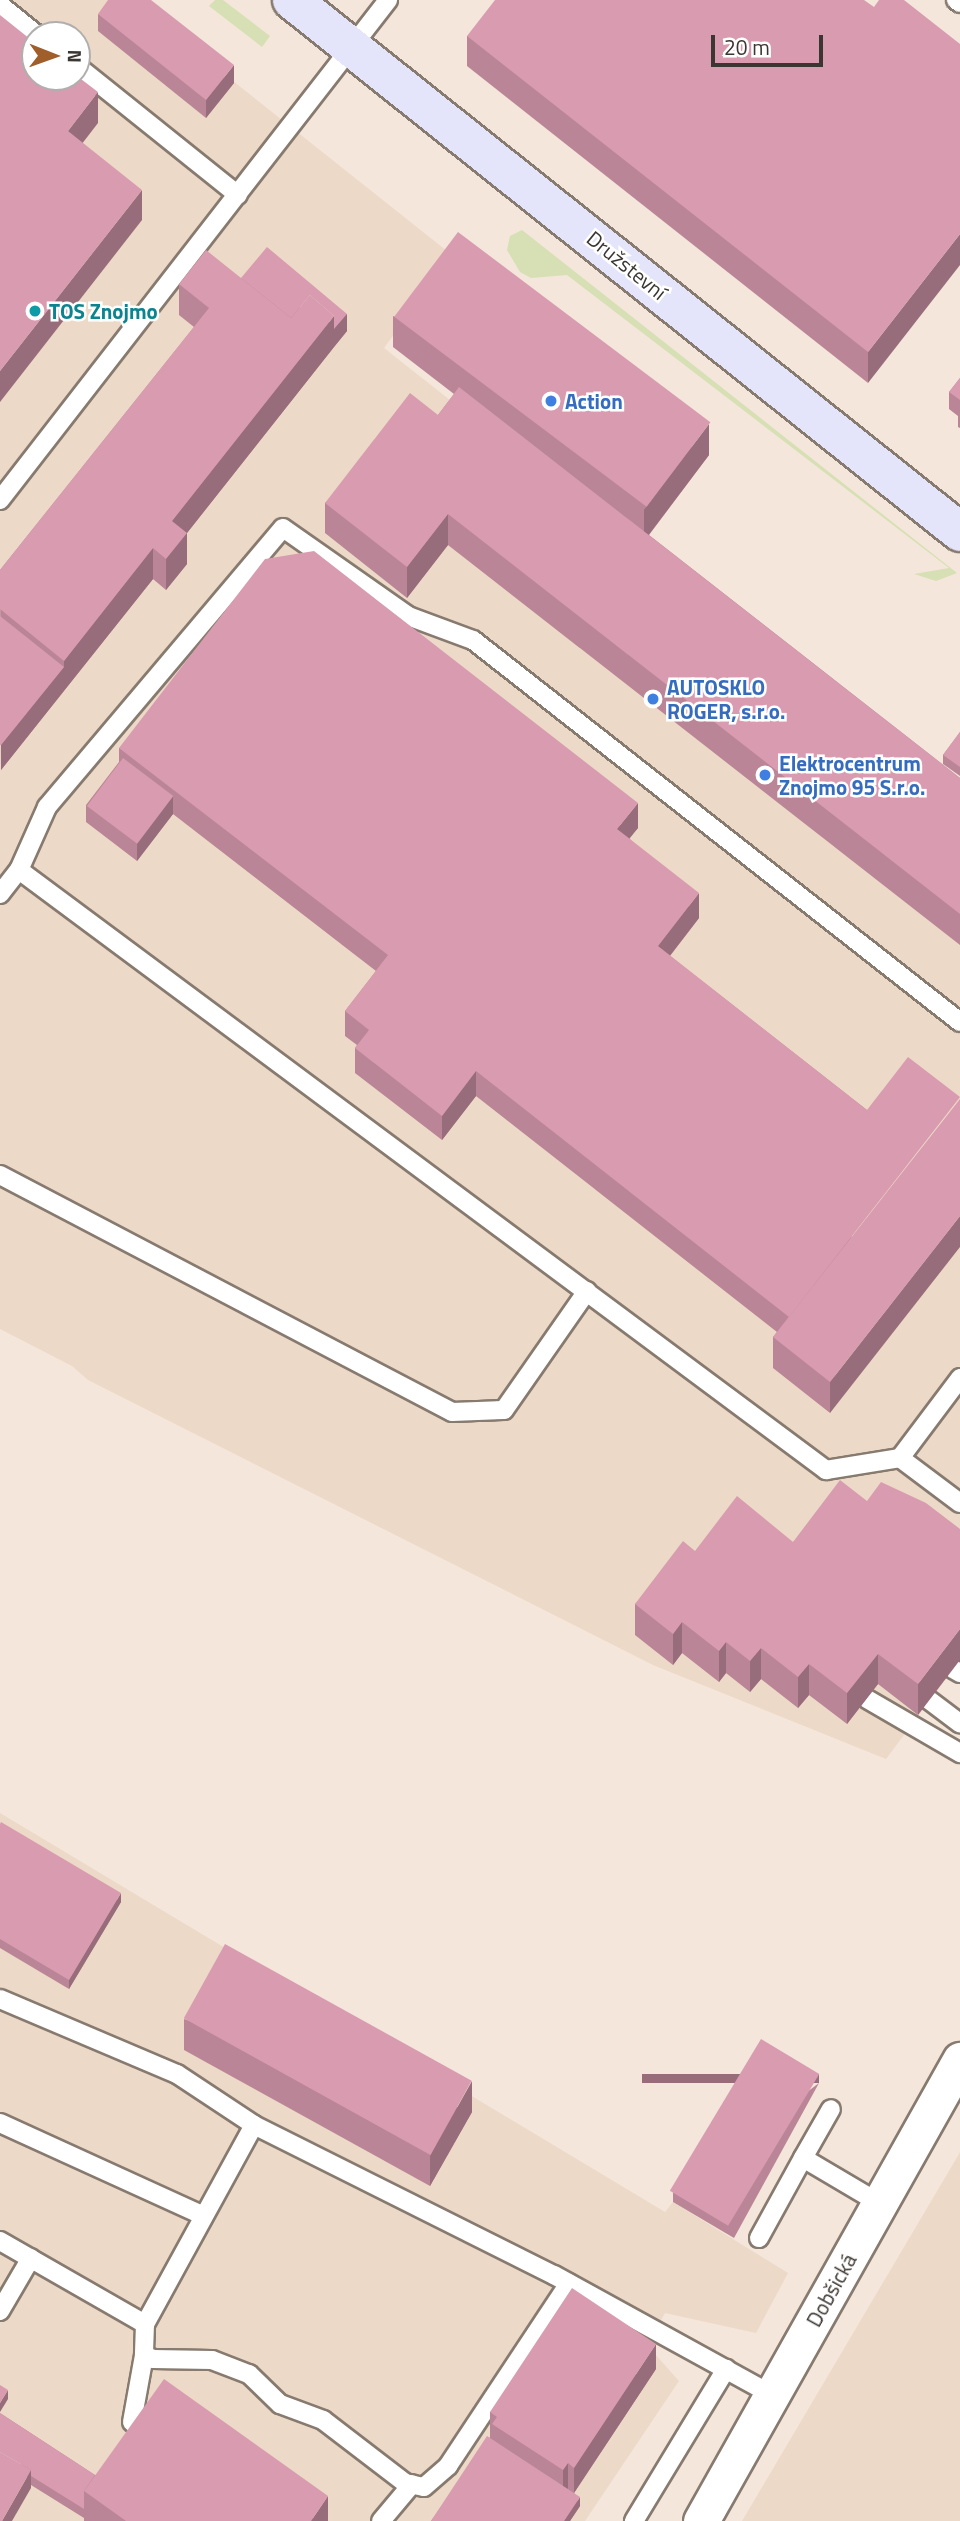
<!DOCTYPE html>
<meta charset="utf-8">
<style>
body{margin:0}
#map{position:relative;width:960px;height:2521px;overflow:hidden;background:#f4e6da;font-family:"Titillium Web",sans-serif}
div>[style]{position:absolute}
.built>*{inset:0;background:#edd9c7}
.green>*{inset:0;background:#d6e0b4}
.roads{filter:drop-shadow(2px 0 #877a6f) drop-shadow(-2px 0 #877a6f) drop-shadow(0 2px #877a6f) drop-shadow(0 -2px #877a6f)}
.lane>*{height:18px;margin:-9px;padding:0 9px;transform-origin:9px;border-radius:9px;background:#fff}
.street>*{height:35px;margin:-17.5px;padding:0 17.5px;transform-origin:17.5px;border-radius:17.5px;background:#fff}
.secondary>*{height:38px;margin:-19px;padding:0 19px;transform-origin:19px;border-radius:19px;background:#e4e5fa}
.wall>*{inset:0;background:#ba8597}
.shaded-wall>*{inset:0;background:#976c7b;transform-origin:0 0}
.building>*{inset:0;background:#d89bb0;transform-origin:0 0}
.dots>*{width:19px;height:19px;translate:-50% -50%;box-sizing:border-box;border:4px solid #fff;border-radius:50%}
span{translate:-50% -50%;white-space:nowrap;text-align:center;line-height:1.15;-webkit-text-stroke:5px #fff;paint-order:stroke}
.street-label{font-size:21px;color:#3b3631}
.culture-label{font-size:21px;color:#0d838f;font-weight:700}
.left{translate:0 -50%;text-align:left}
.shop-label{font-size:21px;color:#366cbe;font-weight:700}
.north{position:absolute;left:21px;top:21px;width:70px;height:70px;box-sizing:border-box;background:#fff;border:2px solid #b1afad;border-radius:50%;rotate:91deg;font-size:19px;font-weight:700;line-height:28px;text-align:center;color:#3b3631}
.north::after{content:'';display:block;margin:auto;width:24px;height:32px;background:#a05e2b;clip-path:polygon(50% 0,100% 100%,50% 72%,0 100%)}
.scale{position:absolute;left:711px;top:35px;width:112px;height:32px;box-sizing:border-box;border:4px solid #3b3631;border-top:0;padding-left:9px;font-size:21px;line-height:24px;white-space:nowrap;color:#3b3631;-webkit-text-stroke:5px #fff;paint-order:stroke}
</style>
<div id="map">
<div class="built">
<div style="clip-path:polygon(evenodd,0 0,131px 0,452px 255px,384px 348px,960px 803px,960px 1660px,886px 1759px,653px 1665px,88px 1380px,72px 1366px,0 1329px,0 0,35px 35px,77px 35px,77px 77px,35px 77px,35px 35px)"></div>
<div style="clip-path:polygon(0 1813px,665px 2212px,673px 2202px,788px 2273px,756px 2333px,665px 2313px,647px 2345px,679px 2381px,585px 2521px,0 2521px)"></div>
<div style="clip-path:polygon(960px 2152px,960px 2521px,742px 2521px,959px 2154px)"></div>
</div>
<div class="green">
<div style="clip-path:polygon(215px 0,223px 0,270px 36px,262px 47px,209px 6px)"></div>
<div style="clip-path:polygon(522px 230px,957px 573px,936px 581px,914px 574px,949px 568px,567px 275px,531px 278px,520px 272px,507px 250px,510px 236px)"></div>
</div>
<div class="roads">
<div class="lane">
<div style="left:956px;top:0;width:5px;rotate:37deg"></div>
<div style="left:0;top:5px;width:48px;rotate:39deg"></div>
<div style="left:77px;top:66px;width:206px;rotate:38.7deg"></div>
<div style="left:0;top:500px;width:633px;rotate:-52.19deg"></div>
<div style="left:19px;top:870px;width:69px;rotate:-66deg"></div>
<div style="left:47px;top:807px;width:365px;rotate:-49.8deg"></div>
<div style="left:283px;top:528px;width:153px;rotate:35.1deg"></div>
<div style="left:408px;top:616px;width:69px;rotate:20.3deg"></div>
<div style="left:473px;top:640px;width:619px;rotate:38.11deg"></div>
<div style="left:0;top:894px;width:31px;rotate:-52deg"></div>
<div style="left:19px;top:870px;width:1006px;rotate:36.63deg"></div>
<div style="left:826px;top:1470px;width:75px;rotate:-9.2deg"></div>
<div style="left:900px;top:1458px;width:100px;rotate:-53.1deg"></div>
<div style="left:0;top:1175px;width:510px;rotate:27.67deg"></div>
<div style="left:452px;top:1412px;width:52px;rotate:-2.2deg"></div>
<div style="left:504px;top:1410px;width:145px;rotate:-55.1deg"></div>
<div style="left:900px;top:1458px;width:75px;rotate:36.9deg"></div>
<div style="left:953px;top:1669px;width:8px;rotate:30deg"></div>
<div style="left:867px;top:1699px;width:108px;rotate:30.1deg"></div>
<div style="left:929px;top:1700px;width:39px;rotate:37deg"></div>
<div style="left:0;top:1999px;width:192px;rotate:23deg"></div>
<div style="left:177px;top:2074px;width:92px;rotate:33.5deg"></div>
<div style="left:254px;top:2125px;width:227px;rotate:118.7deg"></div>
<div style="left:145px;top:2324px;width:167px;rotate:-150.2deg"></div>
<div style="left:0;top:2123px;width:224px;rotate:24.5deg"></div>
<div style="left:254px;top:2125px;width:335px;rotate:26.6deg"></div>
<div style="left:554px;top:2275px;width:249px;rotate:28.8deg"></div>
<div style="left:803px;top:2158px;width:56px;rotate:-60.3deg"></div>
<div style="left:759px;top:2238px;width:91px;rotate:-61.2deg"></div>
<div style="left:803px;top:2158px;width:88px;rotate:30.6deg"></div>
<div style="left:0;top:2311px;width:61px;rotate:-59.7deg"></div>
<div style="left:145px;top:2324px;width:31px;rotate:92deg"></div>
<div style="left:144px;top:2355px;width:10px;rotate:24deg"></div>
<div style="left:153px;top:2359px;width:59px;rotate:1deg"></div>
<div style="left:212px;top:2360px;width:40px;rotate:21deg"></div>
<div style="left:249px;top:2374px;width:43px;rotate:44.1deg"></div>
<div style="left:280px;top:2404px;width:46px;rotate:20.4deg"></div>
<div style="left:323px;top:2420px;width:103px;rotate:37.5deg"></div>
<div style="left:405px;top:2483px;width:19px;rotate:12deg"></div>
<div style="left:424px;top:2487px;width:32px;rotate:-41deg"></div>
<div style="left:448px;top:2466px;width:219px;rotate:-56.5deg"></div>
<div style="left:132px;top:2422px;width:68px;rotate:-79.8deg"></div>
<div style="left:381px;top:2521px;width:48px;rotate:-50deg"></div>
<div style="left:634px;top:2521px;width:178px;rotate:-58.8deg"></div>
</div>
<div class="street">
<div style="left:701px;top:2521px;width:529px;rotate:-60.67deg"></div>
</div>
<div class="secondary">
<div style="left:292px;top:0;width:854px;rotate:38.53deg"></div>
</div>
</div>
<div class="wall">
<div style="clip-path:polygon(874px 7px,868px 383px,467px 66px,467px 36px)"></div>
<div style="clip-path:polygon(98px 14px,234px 83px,206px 118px,98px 31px)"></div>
<div style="clip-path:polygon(241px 278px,347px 331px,334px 347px,187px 533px,187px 564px,166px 590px,153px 579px,1px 770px,0 570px,194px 327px,179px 315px,179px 284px)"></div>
<div style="clip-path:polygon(393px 316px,709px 455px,649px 535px,960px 778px,960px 945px,448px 545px,407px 598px,325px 533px,325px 503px,438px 415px,454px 394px,393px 347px)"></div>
<div style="clip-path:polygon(960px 378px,960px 428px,958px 427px,958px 416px,949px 409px,949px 392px)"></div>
<div style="clip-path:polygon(960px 732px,960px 776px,943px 764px,943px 755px)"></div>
<div style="clip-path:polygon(119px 748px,638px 828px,629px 838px,699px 918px,670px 956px,867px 1110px,830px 1413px,773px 1368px,773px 1337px,777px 1332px,476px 1096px,442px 1140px,355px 1073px,355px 1048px,357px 1045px,345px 1036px,345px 1011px,376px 971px,173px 814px,137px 861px,86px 822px,86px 805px,119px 762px)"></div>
<div style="clip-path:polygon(867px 1501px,926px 1503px,918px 1715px,878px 1684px,847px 1724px,809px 1695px,798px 1708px,761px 1679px,750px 1692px,726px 1673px,719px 1682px,682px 1653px,673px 1665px,635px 1635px,635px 1604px,695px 1551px,793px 1542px)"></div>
<div style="clip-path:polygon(0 1824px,121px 1902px,69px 1989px,0 1948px)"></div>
<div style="clip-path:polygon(184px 2019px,472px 2112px,430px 2186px,184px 2050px)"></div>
<div style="clip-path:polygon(819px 2083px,734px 2238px,673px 2202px,673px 2193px)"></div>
<div style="clip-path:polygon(656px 2369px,574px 2493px,580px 2506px,570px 2521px,431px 2521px,490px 2437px,490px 2412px)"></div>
<div style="clip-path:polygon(0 2413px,95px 2475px,328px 2521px,84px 2521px,84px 2518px,31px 2485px,31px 2488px)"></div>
</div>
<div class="shaded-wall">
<div style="clip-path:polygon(234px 65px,234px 83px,206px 118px,206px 100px)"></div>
<div style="clip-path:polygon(98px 92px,98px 123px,68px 162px,68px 131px)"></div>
<div style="clip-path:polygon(142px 190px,142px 220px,0 402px,0 371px)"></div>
<div style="clip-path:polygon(960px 234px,960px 265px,868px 383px,868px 352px)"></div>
<div style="clip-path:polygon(347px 314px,347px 331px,334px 347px,187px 533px,187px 564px,166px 590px,166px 559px,172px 521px,334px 316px)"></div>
<div style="clip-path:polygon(709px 424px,709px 455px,644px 541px,644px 510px)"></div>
<div style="clip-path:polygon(448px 514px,448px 545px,407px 598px,407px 567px)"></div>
<div style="clip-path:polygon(153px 548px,153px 579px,1px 770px,1px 745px,64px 667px,64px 661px)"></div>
<div style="clip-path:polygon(173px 796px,173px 814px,137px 861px,137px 843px)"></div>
<div style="clip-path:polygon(638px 803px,638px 828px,617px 854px,617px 829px)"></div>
<div style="clip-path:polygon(699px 893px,699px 918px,658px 971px,658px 946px)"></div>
<div style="clip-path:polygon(476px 1071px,476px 1096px,442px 1140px,442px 1116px)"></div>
<div style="clip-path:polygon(960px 1216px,960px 1247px,830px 1413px,830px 1382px)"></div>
<div style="clip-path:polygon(682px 1622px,682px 1653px,673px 1665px,673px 1634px)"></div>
<div style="clip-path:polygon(960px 1629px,960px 1660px,918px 1715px,918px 1684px)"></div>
<div style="clip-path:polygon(726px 1642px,726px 1673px,719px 1682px,719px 1651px)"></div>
<div style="clip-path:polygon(761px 1648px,761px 1679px,750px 1692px,750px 1661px)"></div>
<div style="clip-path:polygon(878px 1654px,878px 1684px,847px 1724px,847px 1693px)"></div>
<div style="clip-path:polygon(809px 1664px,809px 1695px,798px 1708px,798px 1677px)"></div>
<div style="clip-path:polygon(121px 1893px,121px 1902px,69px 1989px,69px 1980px)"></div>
<div style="left:819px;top:2074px;width:9px;height:177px;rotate:90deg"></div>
<div style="clip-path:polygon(472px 2081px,472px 2112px,430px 2186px,430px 2156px)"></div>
<div style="clip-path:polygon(656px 2344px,656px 2369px,574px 2493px,574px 2468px)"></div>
<div style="clip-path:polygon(8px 2390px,8px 2399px,0 2412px,0 2403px)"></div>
<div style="clip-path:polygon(568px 2463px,568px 2488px,563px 2495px,563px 2470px)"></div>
<div style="clip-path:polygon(31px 2470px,31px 2488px,12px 2521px,2px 2521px)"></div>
<div style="clip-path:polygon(328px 2496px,328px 2521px,311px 2521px)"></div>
<div style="clip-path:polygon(580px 2497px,580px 2506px,570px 2521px,564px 2521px)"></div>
</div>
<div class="building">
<div style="clip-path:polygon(108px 0,151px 0,234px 65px,206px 100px,98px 14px)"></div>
<div style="clip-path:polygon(495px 0,864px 0,874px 7px,879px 0,904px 0,960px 44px,960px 234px,868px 352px,467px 36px)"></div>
<div style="clip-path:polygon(0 15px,35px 43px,35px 77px,77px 77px,77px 76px,98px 92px,68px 131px,142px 190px,0 371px)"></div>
<div style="left:458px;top:232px;width:316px;height:106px;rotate:37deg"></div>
<div style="clip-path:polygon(267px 247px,347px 314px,334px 329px,334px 316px,310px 295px,291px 318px,241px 278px)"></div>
<div style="clip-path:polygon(206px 250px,291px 318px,310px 295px,334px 316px,172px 521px,187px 533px,166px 559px,153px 548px,64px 661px,0 609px,0 570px,209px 308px,179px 284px)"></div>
<div style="clip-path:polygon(960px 378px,960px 400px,949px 392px)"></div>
<div style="clip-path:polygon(459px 387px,960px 778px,960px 914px,448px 514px,407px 567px,325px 503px,410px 393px,438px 415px)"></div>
<div style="clip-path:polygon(314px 551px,638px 803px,617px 829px,699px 893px,658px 946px,867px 1110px,908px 1057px,960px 1097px,789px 1317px,476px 1071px,442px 1116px,355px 1048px,369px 1030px,345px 1011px,388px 955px,119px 748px,265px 559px)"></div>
<div style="clip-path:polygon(0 616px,64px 667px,1px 745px,0 745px)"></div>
<div style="clip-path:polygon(960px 732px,960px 767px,943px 755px)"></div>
<div style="left:123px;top:758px;width:63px;height:60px;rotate:37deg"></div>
<div style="clip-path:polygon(960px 1099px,960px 1216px,830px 1382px,773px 1337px)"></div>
<div style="clip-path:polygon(840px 1480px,867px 1501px,881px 1482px,926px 1503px,960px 1529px,960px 1629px,918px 1684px,878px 1654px,847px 1693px,809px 1664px,798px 1677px,761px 1648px,750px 1661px,726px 1642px,719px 1651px,682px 1622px,673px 1634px,635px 1604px,683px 1541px,695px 1551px,737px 1496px,793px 1542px)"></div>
<div style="clip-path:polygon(1px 1822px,121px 1893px,69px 1980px,0 1939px,0 1824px)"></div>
<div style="left:225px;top:1944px;width:282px;height:85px;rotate:29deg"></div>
<div style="left:761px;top:2039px;width:68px;height:177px;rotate:31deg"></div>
<div style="clip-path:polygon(572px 2288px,656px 2344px,574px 2468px,568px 2463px,563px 2470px,492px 2424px,497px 2417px,490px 2412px)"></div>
<div style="clip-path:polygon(164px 2379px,328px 2496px,311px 2521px,126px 2521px,84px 2491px)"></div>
<div style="clip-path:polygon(0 2385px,8px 2390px,0 2403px)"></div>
<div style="clip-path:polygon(0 2413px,95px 2475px,84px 2491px,84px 2509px,31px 2476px,31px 2470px,0 2452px)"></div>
<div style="clip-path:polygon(487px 2436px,580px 2497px,564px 2521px,431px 2521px)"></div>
<div style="clip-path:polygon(0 2452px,31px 2470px,2px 2521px,0 2521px)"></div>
</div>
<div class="dots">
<div style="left:35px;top:311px;background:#0f9aa8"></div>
<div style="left:551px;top:401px;background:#3f7fe0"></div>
<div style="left:653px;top:699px;background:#3f7fe0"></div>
<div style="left:765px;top:775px;background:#3f7fe0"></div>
</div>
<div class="street-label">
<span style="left:627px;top:265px;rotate:39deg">Družstevní</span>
<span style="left:831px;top:2290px;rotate:-61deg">Dobšická</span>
</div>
<div class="culture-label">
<span class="left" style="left:49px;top:311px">TOS Znojmo</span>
</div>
<div class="shop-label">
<span class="left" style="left:565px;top:401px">Action</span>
<span class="left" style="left:667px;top:699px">AUTOSKLO<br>ROGER, s.r.o.</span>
<span class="left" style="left:779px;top:775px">Elektrocentrum<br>Znojmo 95 S.r.o.</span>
</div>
<div class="north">N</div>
<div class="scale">20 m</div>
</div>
